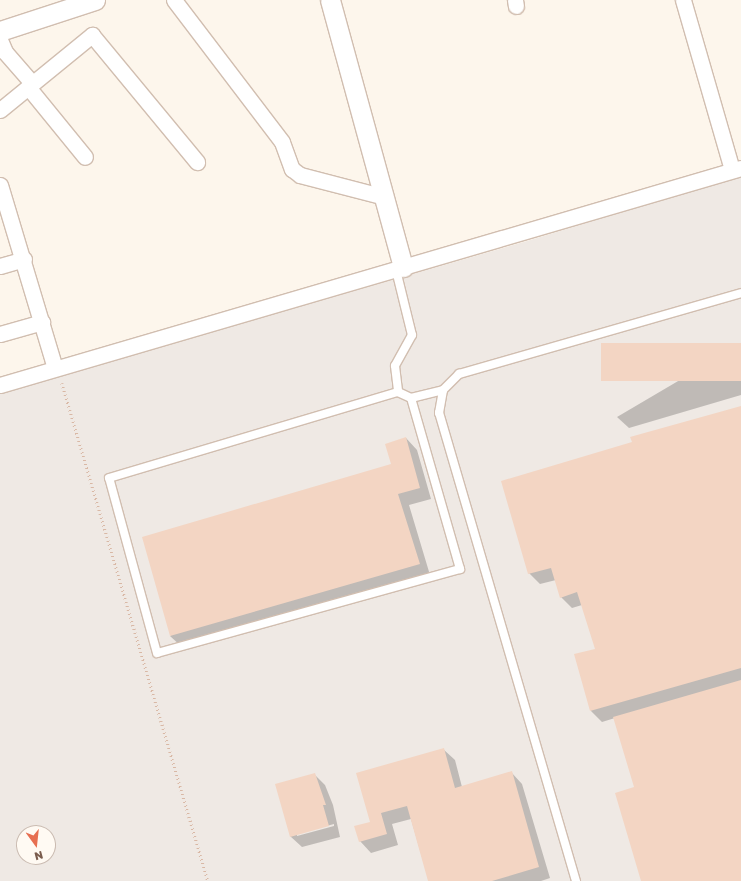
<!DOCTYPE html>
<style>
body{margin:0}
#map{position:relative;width:741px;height:881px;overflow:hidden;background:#fdf6ec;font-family:"Golos Text",sans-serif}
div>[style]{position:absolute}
.industrial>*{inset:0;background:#efe9e4}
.shadow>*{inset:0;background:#0003}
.building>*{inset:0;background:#f3d5c3;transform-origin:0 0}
.path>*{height:2.5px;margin-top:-1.25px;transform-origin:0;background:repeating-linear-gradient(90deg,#d9b8a5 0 1px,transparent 0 4px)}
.roads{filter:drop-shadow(1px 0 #d1beb0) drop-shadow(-1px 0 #d1beb0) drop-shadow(0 1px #d1beb0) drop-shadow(0 -1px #d1beb0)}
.service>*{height:8px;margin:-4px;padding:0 4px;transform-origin:4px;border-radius:4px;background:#fff}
.minor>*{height:15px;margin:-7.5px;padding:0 7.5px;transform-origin:7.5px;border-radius:7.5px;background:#fff}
.tertiary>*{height:19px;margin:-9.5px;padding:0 9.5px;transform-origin:9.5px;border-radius:9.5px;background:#fff}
span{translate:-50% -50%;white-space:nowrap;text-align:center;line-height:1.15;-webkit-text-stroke:3px #fffaf3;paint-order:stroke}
.north{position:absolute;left:16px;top:825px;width:40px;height:40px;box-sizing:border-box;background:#fffaf3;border:1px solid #cabbb1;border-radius:50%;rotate:165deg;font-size:11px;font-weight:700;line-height:16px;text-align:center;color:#7a5c4d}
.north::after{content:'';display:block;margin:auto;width:14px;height:18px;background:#e76f51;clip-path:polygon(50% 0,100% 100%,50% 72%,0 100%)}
</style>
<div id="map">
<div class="industrial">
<div style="clip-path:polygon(evenodd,741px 176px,741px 881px,0 881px,0 393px,524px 242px,741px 176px,24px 833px,48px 833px,48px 857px,24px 857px,24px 833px)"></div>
</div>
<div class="shadow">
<div style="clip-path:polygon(741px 344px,741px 395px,629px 428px,617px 417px)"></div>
<div style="clip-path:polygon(741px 407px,741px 881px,642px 881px,635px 787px,615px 718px,602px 722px,591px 711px,575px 655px,596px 650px,582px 605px,572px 608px,561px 597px,556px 580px,540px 584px,529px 573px,633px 443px)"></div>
<div style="clip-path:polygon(406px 438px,417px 450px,431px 499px,409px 505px,430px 575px,182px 647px,170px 636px,392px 465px)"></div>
<div style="clip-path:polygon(443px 749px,455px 760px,462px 787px,511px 772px,522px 784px,550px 878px,541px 881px,429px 881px,411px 819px,392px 824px,398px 845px,371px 853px,360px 841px,371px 823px)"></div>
<div style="clip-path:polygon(evenodd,314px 774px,325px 785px,333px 805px,340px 837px,302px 847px,290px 836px,314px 774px,334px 824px,334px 826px,297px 836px,297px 834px,334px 824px)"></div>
</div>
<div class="building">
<div style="left:741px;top:343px;width:38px;height:140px;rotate:90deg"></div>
<div style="clip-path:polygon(741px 406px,741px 668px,590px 711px,574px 654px,595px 649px,577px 592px,560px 598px,551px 568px,528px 574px,501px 481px,632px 442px,630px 437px)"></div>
<div style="clip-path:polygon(406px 437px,420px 488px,398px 494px,420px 564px,170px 636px,142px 537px,391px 464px,385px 444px)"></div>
<div style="clip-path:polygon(741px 680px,741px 881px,641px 881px,615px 793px,634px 787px,613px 717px)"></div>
<div style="clip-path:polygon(444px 748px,455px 788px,512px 771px,539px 867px,492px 881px,428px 881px,407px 806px,381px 813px,387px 834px,359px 842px,354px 826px,370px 822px,356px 773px)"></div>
<div style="clip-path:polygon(315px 773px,326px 805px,323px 805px,329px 826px,290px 837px,275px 784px)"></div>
</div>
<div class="path">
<div style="left:62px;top:383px;width:519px;rotate:73.66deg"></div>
</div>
<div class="roads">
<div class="service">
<div style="left:396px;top:270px;width:67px;rotate:76.2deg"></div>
<div style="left:412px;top:335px;width:35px;rotate:119deg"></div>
<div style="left:395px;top:366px;width:26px;rotate:83deg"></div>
<div style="left:411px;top:398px;width:178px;rotate:74deg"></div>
<div style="left:460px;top:569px;width:314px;rotate:164.5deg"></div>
<div style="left:157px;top:653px;width:181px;rotate:-105.3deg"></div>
<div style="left:109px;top:478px;width:302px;rotate:-16.6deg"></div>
<div style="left:398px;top:392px;width:14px;rotate:25deg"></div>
<div style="left:411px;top:398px;width:33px;rotate:-14deg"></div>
<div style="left:576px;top:881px;width:488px;rotate:-106.3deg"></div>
<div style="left:439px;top:413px;width:23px;rotate:-80deg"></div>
<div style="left:443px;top:390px;width:23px;rotate:-45deg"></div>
<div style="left:459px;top:374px;width:293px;rotate:-16deg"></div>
</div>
<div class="minor">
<div style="left:174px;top:0;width:178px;rotate:52.7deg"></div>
<div style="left:282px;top:142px;width:29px;rotate:70deg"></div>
<div style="left:292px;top:169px;width:10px;rotate:37deg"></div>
<div style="left:300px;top:175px;width:88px;rotate:14.5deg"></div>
<div style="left:515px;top:0;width:6px;rotate:81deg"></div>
<div style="left:683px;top:0;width:177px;rotate:73.9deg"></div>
<div style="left:0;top:40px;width:13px;rotate:67deg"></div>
<div style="left:5px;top:52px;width:41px;rotate:48.9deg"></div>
<div style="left:28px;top:87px;width:90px;rotate:50.8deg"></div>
<div style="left:0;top:110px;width:119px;rotate:-39.2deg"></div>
<div style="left:92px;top:35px;width:165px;rotate:50.4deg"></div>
<div style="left:0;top:185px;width:191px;rotate:73.3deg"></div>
<div style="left:0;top:266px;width:25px;rotate:-16deg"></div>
<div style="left:0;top:334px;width:44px;rotate:-15.9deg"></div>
<div style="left:0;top:385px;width:772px;rotate:-16.32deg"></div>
</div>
<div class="tertiary">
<div style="left:330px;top:0;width:277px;rotate:74.7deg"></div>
<div style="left:0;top:31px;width:100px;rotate:-18.1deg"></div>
</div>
</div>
<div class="north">N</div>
</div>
